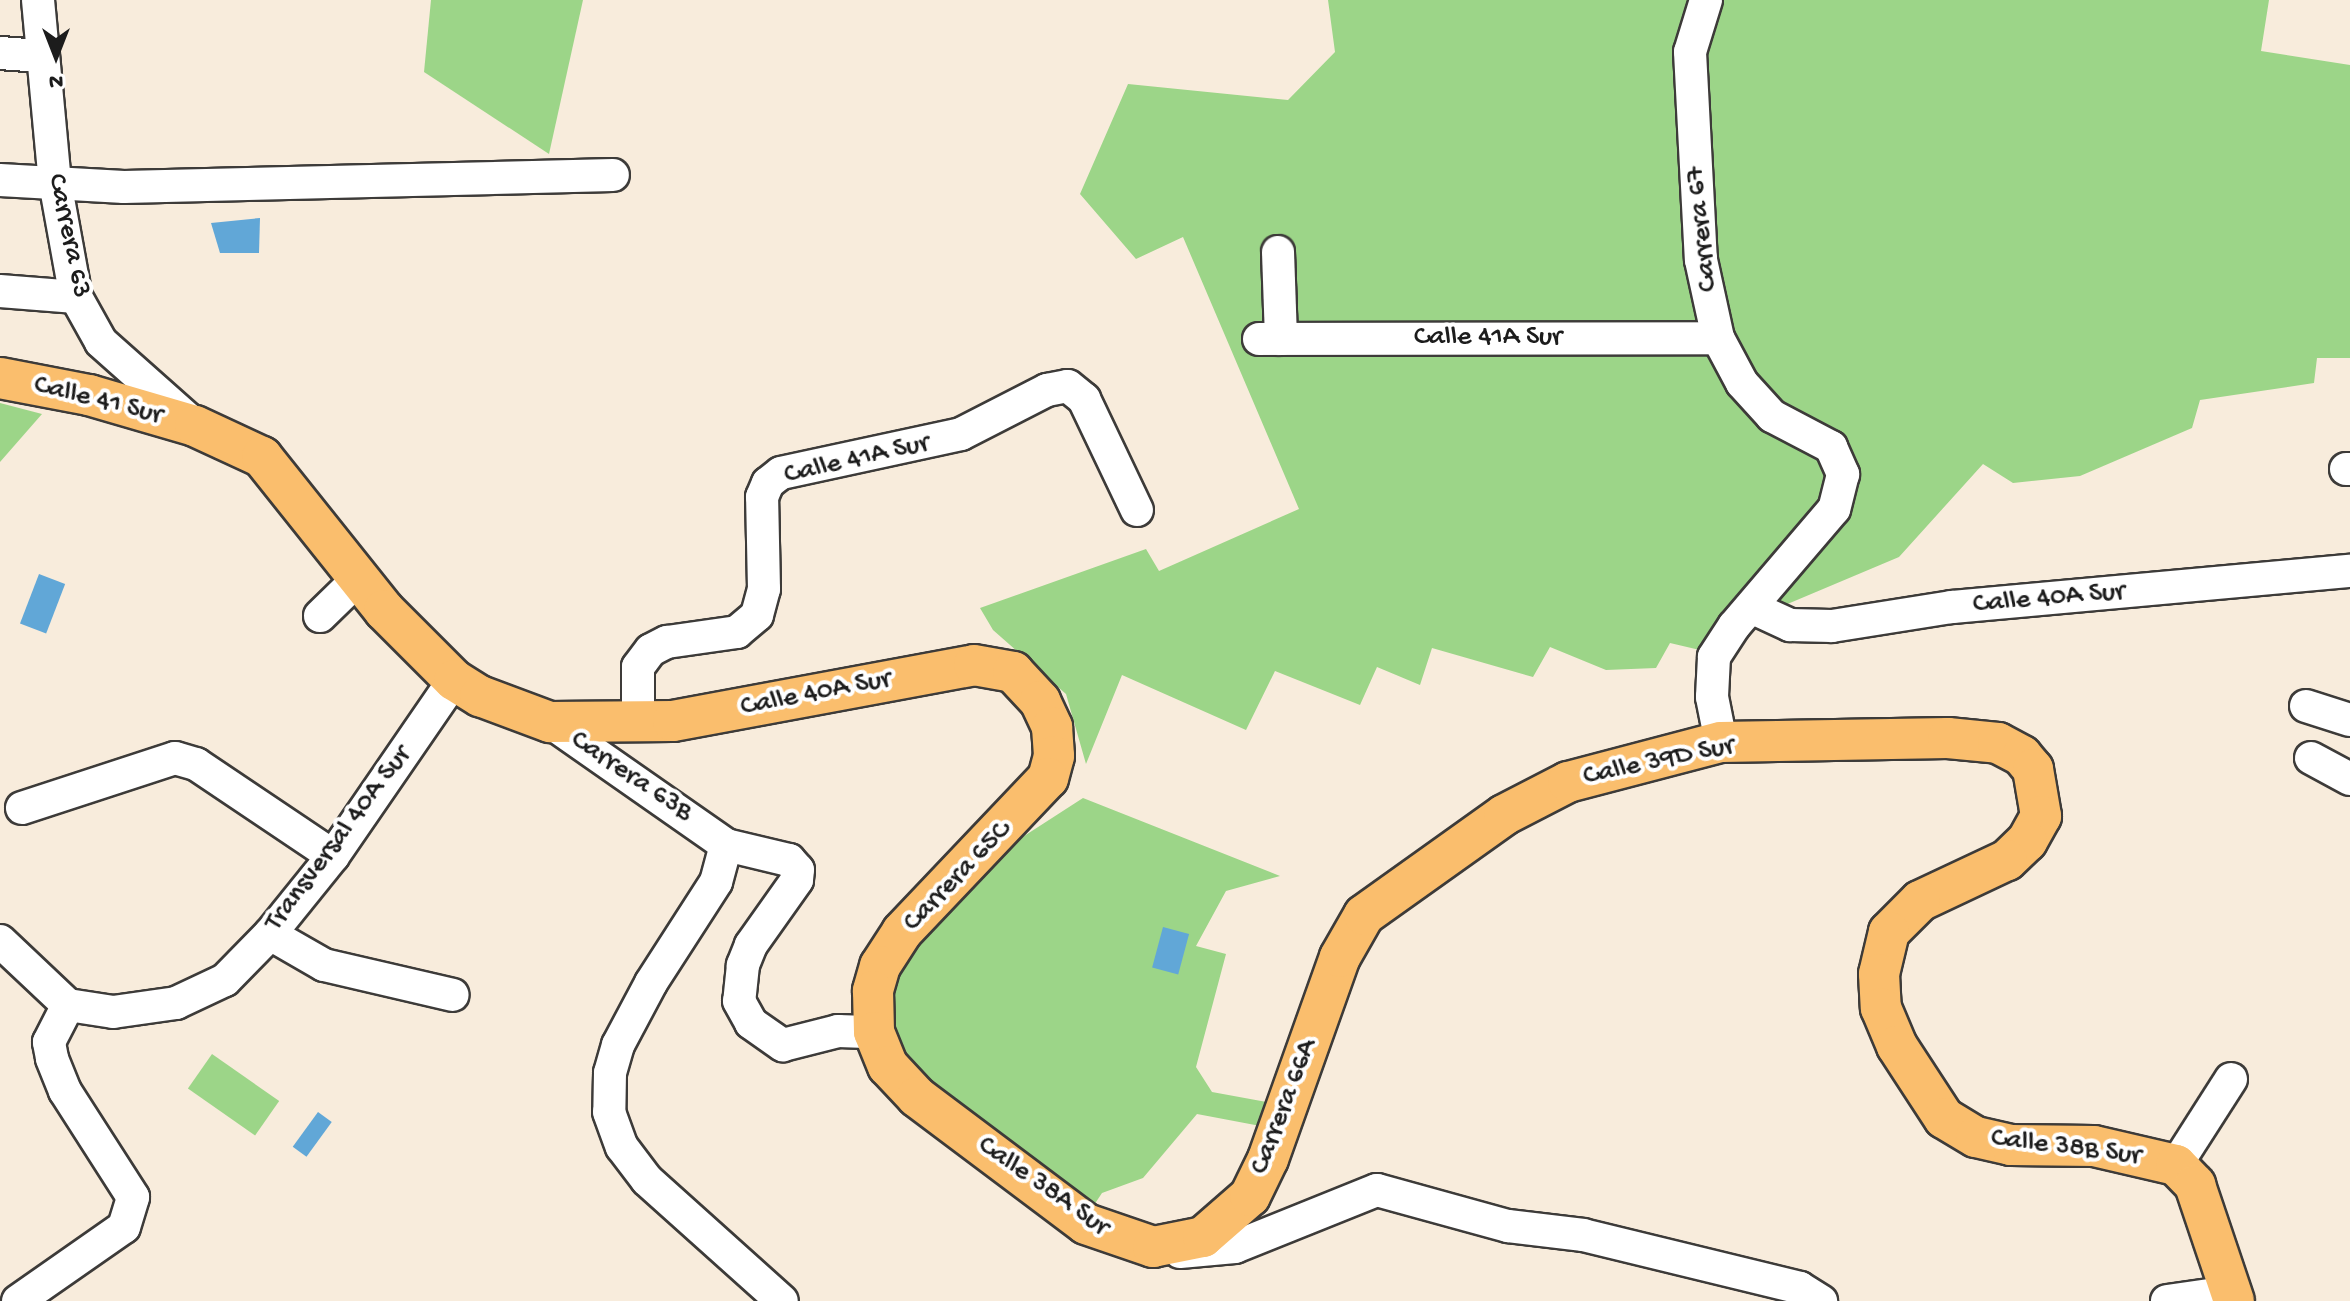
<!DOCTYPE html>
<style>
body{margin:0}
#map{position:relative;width:2350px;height:1301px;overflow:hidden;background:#f8ecdc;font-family:"Gochi Hand",sans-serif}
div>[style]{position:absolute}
.green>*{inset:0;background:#9cd588;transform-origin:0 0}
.water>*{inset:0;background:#61a7d7;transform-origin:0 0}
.roads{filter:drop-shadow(2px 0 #3d3b39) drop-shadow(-2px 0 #3d3b39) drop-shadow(0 2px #3d3b39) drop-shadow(0 -2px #3d3b39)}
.minor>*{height:32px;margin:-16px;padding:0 16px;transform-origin:16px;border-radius:16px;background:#fff}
.major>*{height:40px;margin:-20px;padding:0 20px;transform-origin:20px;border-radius:20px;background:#fabe6d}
span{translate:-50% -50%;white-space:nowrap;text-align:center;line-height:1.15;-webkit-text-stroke:8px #fff;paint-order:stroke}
.street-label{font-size:28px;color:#1c1c1c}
.north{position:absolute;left:16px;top:16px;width:80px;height:80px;-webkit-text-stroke:6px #fff;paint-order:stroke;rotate:180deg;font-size:22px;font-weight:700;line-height:32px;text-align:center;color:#1c1c1c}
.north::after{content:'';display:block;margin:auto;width:28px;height:36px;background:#1c1c1c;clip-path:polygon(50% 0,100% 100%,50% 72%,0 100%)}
</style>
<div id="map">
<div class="green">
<div style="clip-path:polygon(431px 0,583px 0,549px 154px,424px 72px)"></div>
<div style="clip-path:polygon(1328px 0,2269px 0,2261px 51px,2350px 65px,2350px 358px,2317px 358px,2314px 383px,2200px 400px,2192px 428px,2080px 476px,2013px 483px,1983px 464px,1899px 557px,1712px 636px,1704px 651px,1670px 643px,1656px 668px,1606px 670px,1550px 647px,1533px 677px,1432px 648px,1420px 685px,1377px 667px,1360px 705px,1275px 671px,1246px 730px,1122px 675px,1086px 764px,1066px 694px,993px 630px,980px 608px,1146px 549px,1159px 571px,1299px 509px,1183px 237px,1136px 259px,1080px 194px,1128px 84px,1288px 100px,1335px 52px)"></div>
<div style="clip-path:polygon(0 403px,42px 414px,0 462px)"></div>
<div style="clip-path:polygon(1083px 798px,1280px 876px,1226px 891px,1196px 946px,1226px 954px,1196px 1067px,1212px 1092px,1277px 1104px,1271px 1128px,1197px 1114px,1143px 1178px,1102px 1193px,1088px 1214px,896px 1057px,882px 998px,913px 930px,984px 862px)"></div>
<div style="left:212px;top:1054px;width:82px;height:42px;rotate:35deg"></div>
</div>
<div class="water">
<div style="clip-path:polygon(260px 218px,259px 253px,220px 253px,211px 223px)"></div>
<div style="left:39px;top:574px;width:28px;height:53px;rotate:21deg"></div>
<div style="left:1163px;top:927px;width:27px;height:42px;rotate:15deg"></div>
<div style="left:318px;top:1112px;width:17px;height:43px;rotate:36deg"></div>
</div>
<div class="roads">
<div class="minor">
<div style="left:38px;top:0;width:183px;rotate:84.7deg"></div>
<div style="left:55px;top:182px;width:117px;rotate:79.7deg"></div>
<div style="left:76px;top:297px;width:51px;rotate:60.9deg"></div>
<div style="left:101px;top:342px;width:119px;rotate:41.6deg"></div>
<div style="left:1706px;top:0;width:54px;rotate:107.1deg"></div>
<div style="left:1690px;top:52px;width:208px;rotate:87deg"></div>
<div style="left:1701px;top:260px;width:80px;rotate:77.7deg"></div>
<div style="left:1718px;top:338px;width:51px;rotate:61.9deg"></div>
<div style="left:1742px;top:383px;width:45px;rotate:47.7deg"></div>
<div style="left:1772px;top:416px;width:67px;rotate:27.7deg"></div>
<div style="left:1831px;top:447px;width:30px;rotate:66deg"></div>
<div style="left:1843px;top:474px;width:36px;rotate:104deg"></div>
<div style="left:1834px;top:509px;width:154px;rotate:130.5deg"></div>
<div style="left:1734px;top:626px;width:37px;rotate:123deg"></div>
<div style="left:1714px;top:657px;width:40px;rotate:92.9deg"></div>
<div style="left:1712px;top:697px;width:46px;rotate:78.7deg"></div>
<div style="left:0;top:53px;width:41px;rotate:4.2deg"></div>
<div style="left:0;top:180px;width:124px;rotate:3.2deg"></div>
<div style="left:124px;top:187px;width:489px;rotate:-1.4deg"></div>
<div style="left:1278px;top:252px;width:87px;rotate:88deg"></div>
<div style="left:0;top:291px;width:76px;rotate:4.5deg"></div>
<div style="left:1259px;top:339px;width:459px;rotate:-0.1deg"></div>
<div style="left:2346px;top:469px;width:4px"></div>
<div style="left:1753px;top:608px;width:41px;rotate:24.7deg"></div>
<div style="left:1790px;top:625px;width:42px;rotate:1.4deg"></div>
<div style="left:1832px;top:626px;width:121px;rotate:-9deg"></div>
<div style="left:1952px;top:607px;width:400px;rotate:-5.2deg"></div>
<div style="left:320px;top:616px;width:53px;rotate:-44.2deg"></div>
<div style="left:2306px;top:706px;width:46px;rotate:17.7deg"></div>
<div style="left:550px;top:722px;width:215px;rotate:34.9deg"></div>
<div style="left:726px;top:845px;width:65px;rotate:13.4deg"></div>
<div style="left:789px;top:860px;width:13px;rotate:48deg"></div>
<div style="left:798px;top:870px;width:10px;rotate:96deg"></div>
<div style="left:797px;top:880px;width:80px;rotate:125.3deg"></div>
<div style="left:751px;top:945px;width:22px;rotate:112deg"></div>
<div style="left:743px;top:965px;width:36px;rotate:96deg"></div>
<div style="left:739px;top:1001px;width:25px;rotate:61deg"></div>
<div style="left:751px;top:1023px;width:39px;rotate:35deg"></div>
<div style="left:783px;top:1045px;width:57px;rotate:-14.3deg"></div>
<div style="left:838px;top:1031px;width:36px;rotate:2deg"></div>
<div style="left:638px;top:722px;width:55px;rotate:-90deg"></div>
<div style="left:638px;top:667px;width:21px;rotate:-53deg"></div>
<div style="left:651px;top:650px;width:18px;rotate:-27deg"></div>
<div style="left:667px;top:642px;width:71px;rotate:-8.1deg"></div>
<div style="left:737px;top:632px;width:26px;rotate:-40deg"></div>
<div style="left:757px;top:615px;width:27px;rotate:-75deg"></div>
<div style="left:764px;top:589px;width:92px;rotate:-91.2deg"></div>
<div style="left:762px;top:497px;width:15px;rotate:-67deg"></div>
<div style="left:768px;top:483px;width:16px;rotate:-38deg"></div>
<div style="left:781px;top:473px;width:184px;rotate:-12.2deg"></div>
<div style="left:961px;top:434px;width:97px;rotate:-27.1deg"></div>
<div style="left:1047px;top:390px;width:21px;rotate:-11deg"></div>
<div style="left:1068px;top:386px;width:21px;rotate:39deg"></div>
<div style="left:1084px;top:399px;width:123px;rotate:64.5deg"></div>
<div style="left:2311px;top:758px;width:44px;rotate:28.3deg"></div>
<div style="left:22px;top:808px;width:161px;rotate:-18.1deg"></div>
<div style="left:175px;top:758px;width:22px;rotate:16deg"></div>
<div style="left:196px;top:764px;width:165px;rotate:33.9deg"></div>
<div style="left:726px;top:845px;width:38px;rotate:105deg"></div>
<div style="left:716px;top:882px;width:120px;rotate:122.8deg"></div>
<div style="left:651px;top:983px;width:70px;rotate:118deg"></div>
<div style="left:618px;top:1045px;width:29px;rotate:106deg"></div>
<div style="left:610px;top:1073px;width:39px;rotate:91deg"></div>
<div style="left:609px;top:1112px;width:37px;rotate:70deg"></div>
<div style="left:622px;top:1147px;width:41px;rotate:52.9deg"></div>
<div style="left:647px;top:1180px;width:181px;rotate:41.9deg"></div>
<div style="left:270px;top:934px;width:62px;rotate:29.9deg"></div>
<div style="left:324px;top:965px;width:132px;rotate:13.1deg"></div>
<div style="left:0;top:941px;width:93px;rotate:43.3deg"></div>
<div style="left:68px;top:1005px;width:46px;rotate:8.8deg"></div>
<div style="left:113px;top:1012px;width:64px;rotate:-8.1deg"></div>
<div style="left:176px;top:1003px;width:54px;rotate:-25.1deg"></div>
<div style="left:225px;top:980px;width:64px;rotate:-45.6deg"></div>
<div style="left:270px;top:934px;width:100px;rotate:-51.1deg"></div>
<div style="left:333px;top:856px;width:214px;rotate:-55.5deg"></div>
<div style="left:2176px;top:1165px;width:102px;rotate:-57.4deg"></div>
<div style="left:1180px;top:1252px;width:55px;rotate:-5.2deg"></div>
<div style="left:1235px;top:1247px;width:153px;rotate:-21.9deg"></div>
<div style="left:1377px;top:1190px;width:136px;rotate:15.4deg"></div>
<div style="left:1508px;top:1226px;width:76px;rotate:6.8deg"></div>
<div style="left:1583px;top:1235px;width:223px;rotate:13.7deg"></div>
<div style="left:1800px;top:1288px;width:25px;rotate:32deg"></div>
<div style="left:18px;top:1301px;width:129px;rotate:-34.9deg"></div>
<div style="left:124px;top:1227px;width:31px;rotate:-73deg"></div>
<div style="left:133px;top:1197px;width:126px;rotate:-122.7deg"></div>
<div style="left:65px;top:1091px;width:35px;rotate:-112deg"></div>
<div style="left:52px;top:1058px;width:16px;rotate:-101deg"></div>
<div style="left:49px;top:1042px;width:42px;rotate:-62.8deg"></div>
<div style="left:2167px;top:1301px;width:65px;rotate:-8deg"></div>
</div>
<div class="major">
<div style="left:0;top:378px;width:91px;rotate:10.8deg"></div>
<div style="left:89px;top:395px;width:110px;rotate:16.3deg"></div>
<div style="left:195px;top:426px;width:74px;rotate:24.8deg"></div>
<div style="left:262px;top:457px;width:196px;rotate:51.4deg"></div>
<div style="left:384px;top:610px;width:99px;rotate:45deg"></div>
<div style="left:454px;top:680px;width:31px;rotate:32deg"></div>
<div style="left:480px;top:696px;width:75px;rotate:20.4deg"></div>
<div style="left:550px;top:722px;width:123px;rotate:-0.5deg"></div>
<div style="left:673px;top:721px;width:306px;rotate:-10.5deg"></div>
<div style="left:974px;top:665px;width:40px;rotate:10deg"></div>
<div style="left:1013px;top:672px;width:40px;rotate:47deg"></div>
<div style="left:1040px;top:701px;width:29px;rotate:65deg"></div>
<div style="left:1052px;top:727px;width:29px;rotate:86deg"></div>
<div style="left:1054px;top:756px;width:23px;rotate:105deg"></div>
<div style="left:1048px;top:778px;width:212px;rotate:133.5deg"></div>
<div style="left:902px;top:932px;width:40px;rotate:122.9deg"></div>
<div style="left:880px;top:966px;width:26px;rotate:106deg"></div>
<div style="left:873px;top:991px;width:41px;rotate:88.6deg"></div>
<div style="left:874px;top:1032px;width:37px;rotate:68deg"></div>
<div style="left:888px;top:1066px;width:42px;rotate:46.9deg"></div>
<div style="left:917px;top:1097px;width:211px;rotate:36.9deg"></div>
<div style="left:1086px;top:1224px;width:71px;rotate:18.9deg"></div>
<div style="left:1153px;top:1247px;width:51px;rotate:-11.3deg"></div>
<div style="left:1203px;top:1237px;width:62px;rotate:-41.1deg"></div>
<div style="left:1250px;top:1196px;width:41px;rotate:-64.1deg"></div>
<div style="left:1268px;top:1159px;width:214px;rotate:-70.4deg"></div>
<div style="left:1340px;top:957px;width:48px;rotate:-60.3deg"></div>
<div style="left:1364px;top:915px;width:172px;rotate:-35.5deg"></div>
<div style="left:1504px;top:815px;width:72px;rotate:-27.3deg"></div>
<div style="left:1568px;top:782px;width:158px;rotate:-14.7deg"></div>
<div style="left:1721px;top:742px;width:227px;rotate:-1deg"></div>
<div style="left:1948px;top:738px;width:50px;rotate:5.7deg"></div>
<div style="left:1998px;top:743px;width:27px;rotate:28deg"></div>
<div style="left:2022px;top:756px;width:17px;rotate:50deg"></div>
<div style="left:2033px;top:769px;width:48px;rotate:80.3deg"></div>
<div style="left:2041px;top:816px;width:29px;rotate:119deg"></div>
<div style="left:2027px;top:841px;width:28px;rotate:136deg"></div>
<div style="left:2007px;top:860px;width:96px;rotate:154.8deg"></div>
<div style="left:1920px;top:901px;width:44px;rotate:135deg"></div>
<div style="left:1889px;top:932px;width:43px;rotate:103.4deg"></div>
<div style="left:1879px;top:974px;width:34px;rotate:87deg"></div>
<div style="left:1881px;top:1008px;width:41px;rotate:67.2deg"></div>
<div style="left:1897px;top:1046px;width:86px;rotate:56.9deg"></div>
<div style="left:1944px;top:1118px;width:37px;rotate:31deg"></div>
<div style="left:1976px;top:1137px;width:36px;rotate:13deg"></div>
<div style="left:2011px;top:1145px;width:83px;rotate:0.7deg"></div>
<div style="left:2094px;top:1146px;width:84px;rotate:13deg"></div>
<div style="left:2176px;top:1165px;width:28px;rotate:46deg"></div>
<div style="left:2195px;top:1185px;width:122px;rotate:71.4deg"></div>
</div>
</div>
<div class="street-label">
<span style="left:1703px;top:229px;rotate:-96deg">Carrera 67</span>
<span style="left:68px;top:236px;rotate:78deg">Carrera 63</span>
<span style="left:1488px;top:338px">Calle 41A Sur</span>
<span style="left:98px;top:401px;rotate:14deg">Calle 41 Sur</span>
<span style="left:857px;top:460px;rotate:-13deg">Calle 41A Sur</span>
<span style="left:2049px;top:599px;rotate:-5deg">Calle 40A Sur</span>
<span style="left:816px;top:694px;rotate:-11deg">Calle 40A Sur</span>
<span style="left:1659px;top:762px;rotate:-12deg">Calle 39D Sur</span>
<span style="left:631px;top:777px;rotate:34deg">Carrera 63B</span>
<span style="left:339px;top:839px;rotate:-53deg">Transversal 40A Sur</span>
<span style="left:958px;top:877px;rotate:-46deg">Carrera 65C</span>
<span style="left:1285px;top:1107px;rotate:-69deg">Carrera 66A</span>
<span style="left:2066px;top:1148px;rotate:7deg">Calle 38B Sur</span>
<span style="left:1043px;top:1187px;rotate:35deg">Calle 38A Sur</span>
</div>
<div class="north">N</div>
</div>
